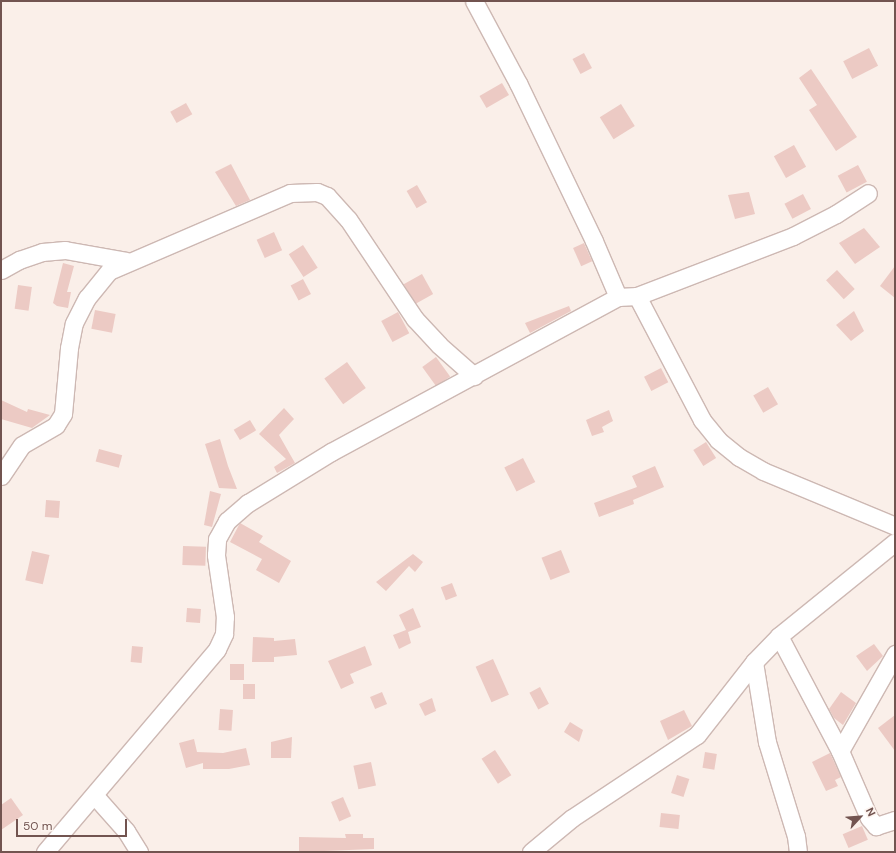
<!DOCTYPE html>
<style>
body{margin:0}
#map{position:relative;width:896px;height:853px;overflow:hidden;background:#faefe9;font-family:"DM Sans",sans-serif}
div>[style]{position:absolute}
.building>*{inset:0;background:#eccac4;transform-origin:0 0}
.roads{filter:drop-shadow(1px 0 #cdb8b3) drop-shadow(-1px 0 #cdb8b3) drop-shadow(0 1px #cdb8b3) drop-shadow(0 -1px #cdb8b3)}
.street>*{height:17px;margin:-8.5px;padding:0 8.5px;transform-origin:8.5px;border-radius:8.5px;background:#fff}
span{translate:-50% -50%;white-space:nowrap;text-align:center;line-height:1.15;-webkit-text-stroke:3px #fdf4ef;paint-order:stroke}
.frame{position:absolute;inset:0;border:2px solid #725450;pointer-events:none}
.north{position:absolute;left:840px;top:797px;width:40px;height:40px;-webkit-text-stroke:3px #fdf4ef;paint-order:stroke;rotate:64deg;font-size:11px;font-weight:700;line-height:16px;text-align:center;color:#725450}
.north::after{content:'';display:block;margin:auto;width:14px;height:18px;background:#725450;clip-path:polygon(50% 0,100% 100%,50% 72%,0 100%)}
.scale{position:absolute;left:16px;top:819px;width:111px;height:18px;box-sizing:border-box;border:2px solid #725450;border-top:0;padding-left:5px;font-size:12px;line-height:14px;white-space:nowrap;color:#725450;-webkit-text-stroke:3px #fdf4ef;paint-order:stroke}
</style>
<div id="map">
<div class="building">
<div style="left:869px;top:48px;width:20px;height:29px;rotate:63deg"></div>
<div style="left:584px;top:53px;width:17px;height:13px;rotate:62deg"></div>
<div style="clip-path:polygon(811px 69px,857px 137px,836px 151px,809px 110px,817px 105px,799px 78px)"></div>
<div style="left:502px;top:83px;width:14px;height:26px;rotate:60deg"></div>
<div style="left:186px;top:103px;width:13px;height:18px;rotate:61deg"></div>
<div style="left:621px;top:104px;width:26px;height:25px;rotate:58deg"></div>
<div style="left:794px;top:145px;width:25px;height:23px;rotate:61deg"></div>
<div style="clip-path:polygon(231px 164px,250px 200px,236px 206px,215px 172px)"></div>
<div style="left:858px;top:165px;width:19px;height:23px;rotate:62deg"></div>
<div style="left:417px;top:185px;width:20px;height:12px;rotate:60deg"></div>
<div style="clip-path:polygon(749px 192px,755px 214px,735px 219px,728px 195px)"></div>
<div style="left:803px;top:194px;width:17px;height:21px;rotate:62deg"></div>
<div style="clip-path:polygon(864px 228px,880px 247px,855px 264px,839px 243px)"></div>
<div style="left:274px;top:232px;width:20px;height:19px;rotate:66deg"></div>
<div style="left:584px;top:243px;width:20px;height:12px;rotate:66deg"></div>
<div style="left:303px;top:245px;width:27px;height:17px;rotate:57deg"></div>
<div style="clip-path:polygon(63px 263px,74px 266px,67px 292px,71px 292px,68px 308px,57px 306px,53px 303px)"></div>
<div style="clip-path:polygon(895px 266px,895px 298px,880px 286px)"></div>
<div style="left:837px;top:270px;width:26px;height:15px;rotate:47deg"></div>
<div style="left:422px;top:274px;width:23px;height:21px;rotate:61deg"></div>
<div style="left:303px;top:279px;width:17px;height:14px;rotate:62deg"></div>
<div style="left:18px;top:285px;width:14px;height:24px;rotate:8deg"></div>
<div style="clip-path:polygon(569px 306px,571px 311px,530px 333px,525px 323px)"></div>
<div style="left:95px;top:310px;width:21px;height:19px;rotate:11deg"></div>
<div style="clip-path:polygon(854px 311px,864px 331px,851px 341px,836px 325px)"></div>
<div style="left:398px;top:312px;width:24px;height:19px;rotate:62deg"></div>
<div style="left:436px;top:357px;width:24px;height:17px;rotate:54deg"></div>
<div style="left:347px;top:362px;width:32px;height:28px;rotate:54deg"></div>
<div style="left:661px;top:368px;width:16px;height:19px;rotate:63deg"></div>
<div style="left:768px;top:387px;width:20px;height:17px;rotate:60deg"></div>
<div style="clip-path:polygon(1px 400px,27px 412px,28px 409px,50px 415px,32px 428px,1px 419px)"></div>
<div style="clip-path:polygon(284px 408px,294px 419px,279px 435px,295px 463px,277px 473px,274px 467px,286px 459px,259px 434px)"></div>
<div style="clip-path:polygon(609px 410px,613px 421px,602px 427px,604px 432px,592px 436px,586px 420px)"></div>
<div style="left:250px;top:420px;width:12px;height:19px;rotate:59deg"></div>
<div style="clip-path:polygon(220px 439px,228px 466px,237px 489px,219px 488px,205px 444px)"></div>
<div style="left:706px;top:442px;width:19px;height:15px;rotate:58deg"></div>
<div style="left:99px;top:449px;width:24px;height:13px;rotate:15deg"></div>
<div style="left:523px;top:458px;width:27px;height:21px;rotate:63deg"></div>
<div style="clip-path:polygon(655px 466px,664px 487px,633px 500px,634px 504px,599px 517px,594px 503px,637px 487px,632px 476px)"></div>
<div style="clip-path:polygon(210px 491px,221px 494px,212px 527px,204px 525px)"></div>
<div style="left:46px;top:500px;width:14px;height:17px;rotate:4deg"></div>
<div style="clip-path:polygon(240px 523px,263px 536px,259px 542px,291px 561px,279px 583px,256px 570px,262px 559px,230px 542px)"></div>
<div style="left:183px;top:546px;width:23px;height:19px;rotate:2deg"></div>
<div style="left:561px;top:550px;width:24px;height:21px;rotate:68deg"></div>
<div style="left:32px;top:551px;width:18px;height:30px;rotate:13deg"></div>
<div style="clip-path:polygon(413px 554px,423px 562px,415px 572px,409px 566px,386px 591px,376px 582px)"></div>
<div style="left:452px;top:583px;width:14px;height:12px;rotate:69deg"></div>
<div style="left:187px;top:608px;width:14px;height:14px;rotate:4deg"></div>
<div style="clip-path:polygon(413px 608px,421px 627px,408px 632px,411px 643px,399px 649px,393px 635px,406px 630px,399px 615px)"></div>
<div style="clip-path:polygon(253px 637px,274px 638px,274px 641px,295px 639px,297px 655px,274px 657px,274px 662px,252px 662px)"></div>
<div style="clip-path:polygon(874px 644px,883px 656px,867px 671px,856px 656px)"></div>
<div style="left:132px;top:646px;width:11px;height:16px;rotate:5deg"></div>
<div style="clip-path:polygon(365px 646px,372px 665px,350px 674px,354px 683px,341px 689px,328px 661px)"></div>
<div style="left:493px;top:659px;width:39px;height:19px;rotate:66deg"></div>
<div style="left:230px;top:664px;width:14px;height:16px"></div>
<div style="left:243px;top:684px;width:12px;height:15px"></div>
<div style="left:540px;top:687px;width:19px;height:12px;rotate:62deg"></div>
<div style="left:382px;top:692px;width:13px;height:13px;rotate:67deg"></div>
<div style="clip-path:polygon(841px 692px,856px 703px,843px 725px,834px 718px,829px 709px)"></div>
<div style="clip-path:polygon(432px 698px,436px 711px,425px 716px,419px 704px)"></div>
<div style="left:220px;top:709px;width:13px;height:21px;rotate:4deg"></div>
<div style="clip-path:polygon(684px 710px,692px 726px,668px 740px,660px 721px)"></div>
<div style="clip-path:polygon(895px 715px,895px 751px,878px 728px)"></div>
<div style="clip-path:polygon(570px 722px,583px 730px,579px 742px,564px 732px)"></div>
<div style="clip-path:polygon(292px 737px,291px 758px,271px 758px,271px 742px)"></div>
<div style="clip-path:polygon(194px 739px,197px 752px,223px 753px,246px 748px,250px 765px,229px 769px,203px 769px,203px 763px,186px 768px,179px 743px)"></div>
<div style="left:495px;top:750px;width:30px;height:16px;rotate:57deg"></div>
<div style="left:705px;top:752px;width:12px;height:16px;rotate:9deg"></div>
<div style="clip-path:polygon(830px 753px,841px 777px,835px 780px,838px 786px,826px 791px,812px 762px)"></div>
<div style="left:371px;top:762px;width:24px;height:18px;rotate:78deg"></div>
<div style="left:677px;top:775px;width:13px;height:19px;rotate:18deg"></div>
<div style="left:343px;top:797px;width:21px;height:13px;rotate:67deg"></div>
<div style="clip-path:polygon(11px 798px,23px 815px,1px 830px,1px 805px)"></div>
<div style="left:661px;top:813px;width:19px;height:14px;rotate:6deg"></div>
<div style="left:862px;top:826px;width:15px;height:21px;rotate:67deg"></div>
<div style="clip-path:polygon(345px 834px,363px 834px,363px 838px,374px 838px,374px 849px,299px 852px,299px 837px,346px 838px)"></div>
</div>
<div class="roads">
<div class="street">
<div style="left:474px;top:1px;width:93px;rotate:61.8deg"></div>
<div style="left:518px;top:83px;width:175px;rotate:64.3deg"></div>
<div style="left:594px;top:241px;width:61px;rotate:66.8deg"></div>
<div style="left:1px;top:270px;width:21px;rotate:-29deg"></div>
<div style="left:19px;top:260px;width:24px;rotate:-19deg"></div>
<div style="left:42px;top:252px;width:23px;rotate:-5deg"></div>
<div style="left:65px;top:250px;width:62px;rotate:10.2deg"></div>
<div style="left:637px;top:296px;width:140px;rotate:62.3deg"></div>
<div style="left:702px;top:420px;width:26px;rotate:51deg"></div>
<div style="left:718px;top:440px;width:27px;rotate:39deg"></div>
<div style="left:739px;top:457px;width:28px;rotate:30deg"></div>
<div style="left:763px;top:471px;width:143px;rotate:22.6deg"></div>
<div style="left:1px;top:476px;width:37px;rotate:-56deg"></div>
<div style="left:22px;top:445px;width:39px;rotate:-30deg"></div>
<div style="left:56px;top:425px;width:13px;rotate:-58deg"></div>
<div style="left:63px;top:414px;width:66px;rotate:-84.8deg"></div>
<div style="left:69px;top:348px;width:25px;rotate:-79deg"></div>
<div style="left:74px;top:323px;width:28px;rotate:-63deg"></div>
<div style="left:87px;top:298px;width:35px;rotate:-51deg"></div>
<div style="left:109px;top:271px;width:197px;rotate:-23.3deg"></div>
<div style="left:290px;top:193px;width:27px;rotate:-2deg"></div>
<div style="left:317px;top:192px;width:11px;rotate:22deg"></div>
<div style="left:327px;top:196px;width:31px;rotate:48deg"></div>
<div style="left:348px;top:219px;width:120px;rotate:56.2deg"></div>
<div style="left:415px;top:319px;width:35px;rotate:47deg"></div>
<div style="left:439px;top:345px;width:47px;rotate:41.5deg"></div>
<div style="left:779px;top:636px;width:130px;rotate:62.1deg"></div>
<div style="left:840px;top:751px;width:73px;rotate:66.6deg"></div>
<div style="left:869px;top:818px;width:11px;rotate:49deg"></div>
<div style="left:876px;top:826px;width:20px;rotate:-18deg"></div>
<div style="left:754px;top:662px;width:81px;rotate:80.8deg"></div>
<div style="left:767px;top:742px;width:98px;rotate:72.9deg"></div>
<div style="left:796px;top:836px;width:16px;rotate:83deg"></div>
<div style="left:840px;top:751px;width:112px;rotate:-60.4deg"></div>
<div style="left:95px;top:796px;width:47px;rotate:48.5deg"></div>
<div style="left:126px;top:831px;width:25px;rotate:58deg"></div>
<div style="left:45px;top:852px;width:266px;rotate:-49.7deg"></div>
<div style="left:217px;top:649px;width:17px;rotate:-65deg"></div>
<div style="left:224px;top:634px;width:17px;rotate:-87deg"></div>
<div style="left:225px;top:617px;width:63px;rotate:-98.3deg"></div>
<div style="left:216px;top:555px;width:16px;rotate:-86deg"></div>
<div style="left:217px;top:539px;width:21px;rotate:-61deg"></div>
<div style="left:227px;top:521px;width:28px;rotate:-41deg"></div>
<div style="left:248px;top:503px;width:97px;rotate:-31.6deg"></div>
<div style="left:331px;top:452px;width:326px;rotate:-28.4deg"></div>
<div style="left:618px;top:297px;width:19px;rotate:-3deg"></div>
<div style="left:637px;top:296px;width:167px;rotate:-21deg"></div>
<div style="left:793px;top:236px;width:48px;rotate:-27.1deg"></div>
<div style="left:836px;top:214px;width:38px;rotate:-33deg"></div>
<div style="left:531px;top:852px;width:53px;rotate:-39.7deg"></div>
<div style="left:572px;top:818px;width:150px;rotate:-33.6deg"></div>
<div style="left:697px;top:735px;width:93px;rotate:-52deg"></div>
<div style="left:754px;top:662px;width:36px;rotate:-46deg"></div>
<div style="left:779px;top:636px;width:149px;rotate:-39deg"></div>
</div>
</div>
<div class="frame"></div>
<div class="north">N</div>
<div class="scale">50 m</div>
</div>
